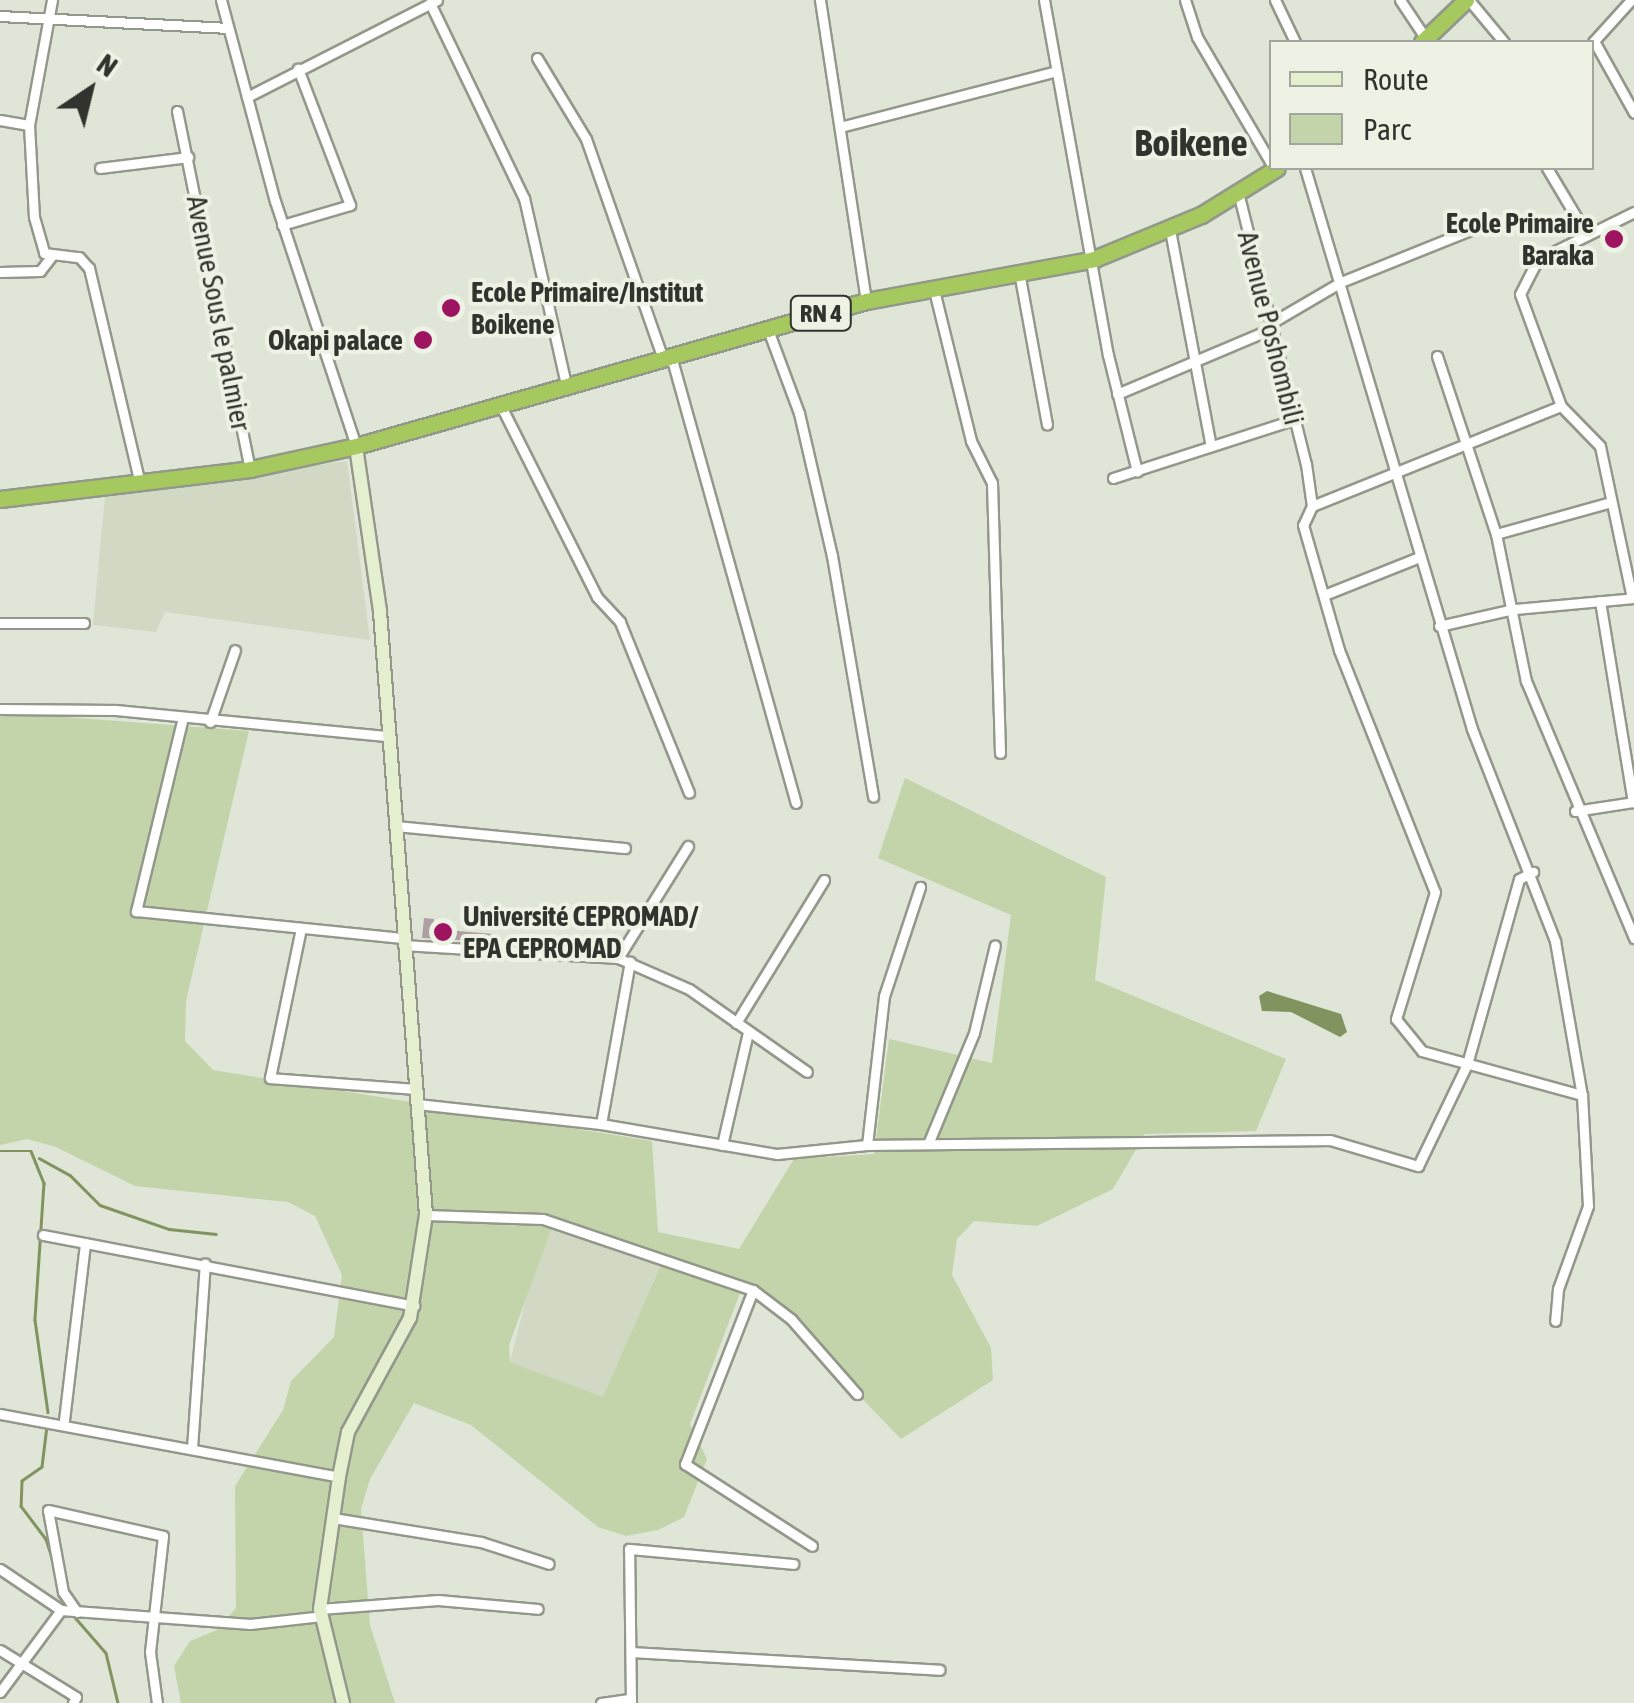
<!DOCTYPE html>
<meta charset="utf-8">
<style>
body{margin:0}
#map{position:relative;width:1634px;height:1703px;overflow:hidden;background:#dfe5d7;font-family:"Asap Condensed",sans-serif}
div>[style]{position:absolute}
.built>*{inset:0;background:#d1d9c5}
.green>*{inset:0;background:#c4d4aa}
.water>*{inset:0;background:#819460}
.stream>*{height:2.5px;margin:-1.25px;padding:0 1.25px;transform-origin:1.25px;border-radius:1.25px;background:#819460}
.building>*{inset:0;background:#ae9fa4}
.roads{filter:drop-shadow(2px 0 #93988b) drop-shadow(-2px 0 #93988b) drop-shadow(0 2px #93988b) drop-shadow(0 -2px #93988b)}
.street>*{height:9px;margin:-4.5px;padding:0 4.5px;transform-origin:4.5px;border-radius:4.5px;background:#fff}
.secondary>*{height:12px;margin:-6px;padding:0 6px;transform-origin:6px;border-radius:6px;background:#e4efcf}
.highway>*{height:15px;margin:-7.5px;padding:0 7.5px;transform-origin:7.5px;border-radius:7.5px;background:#a5c95e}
.dots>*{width:28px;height:28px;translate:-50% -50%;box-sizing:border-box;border:5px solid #edf2e5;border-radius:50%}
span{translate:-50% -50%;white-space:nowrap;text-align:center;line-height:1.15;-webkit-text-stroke:8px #edf2e5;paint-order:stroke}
.shield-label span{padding:2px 8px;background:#edf2e5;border:2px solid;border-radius:8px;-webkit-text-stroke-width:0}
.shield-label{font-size:25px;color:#31332e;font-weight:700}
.poi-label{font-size:28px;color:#31332e;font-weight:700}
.right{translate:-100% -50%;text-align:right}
.left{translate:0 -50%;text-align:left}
.street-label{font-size:28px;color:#31332e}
.district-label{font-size:38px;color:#31332e;font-weight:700}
.legend{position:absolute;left:1269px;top:40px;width:325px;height:130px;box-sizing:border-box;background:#edf2e5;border:2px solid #a2a69c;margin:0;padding:12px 18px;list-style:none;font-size:30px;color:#31332e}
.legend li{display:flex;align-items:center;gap:20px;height:50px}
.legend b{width:50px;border:2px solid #a2a69c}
.north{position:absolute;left:40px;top:40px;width:100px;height:100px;-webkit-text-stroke:8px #edf2e5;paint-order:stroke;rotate:35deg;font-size:28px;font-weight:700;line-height:40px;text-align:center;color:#31332e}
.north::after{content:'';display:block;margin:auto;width:35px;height:45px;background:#31332e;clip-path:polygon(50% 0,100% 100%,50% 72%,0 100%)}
</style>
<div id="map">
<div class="built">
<div style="clip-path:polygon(347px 461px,370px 640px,165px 612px,156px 632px,93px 625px,105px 496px)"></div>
<div style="clip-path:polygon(553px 1225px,661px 1263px,603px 1398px,510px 1362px,535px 1263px)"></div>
</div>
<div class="green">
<div style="clip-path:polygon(evenodd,0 712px,249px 731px,186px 1001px,185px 1041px,213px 1070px,652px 1141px,658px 1232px,739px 1249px,794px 1159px,874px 1154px,889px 1039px,992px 1063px,1011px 915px,878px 858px,905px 778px,1106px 877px,1095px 980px,1286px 1059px,1256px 1131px,1145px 1134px,1113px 1189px,1037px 1226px,974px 1221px,957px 1239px,952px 1275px,991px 1348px,993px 1380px,901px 1439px,790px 1324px,742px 1288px,690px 1424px,707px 1459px,684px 1517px,658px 1530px,626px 1536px,598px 1527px,471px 1425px,414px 1403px,370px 1479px,361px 1509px,370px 1625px,395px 1703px,181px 1703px,174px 1666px,190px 1641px,217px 1630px,236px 1608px,235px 1486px,283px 1410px,291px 1381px,334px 1337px,342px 1275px,315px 1216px,288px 1202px,135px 1186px,56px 1147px,27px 1139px,0 1145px,0 712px,553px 1225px,661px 1264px,603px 1397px,510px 1362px,509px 1345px,553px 1225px)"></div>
</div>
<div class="water">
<div style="clip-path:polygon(1267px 991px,1341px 1014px,1347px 1032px,1340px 1037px,1291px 1012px,1262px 1011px,1259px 996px)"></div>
</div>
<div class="stream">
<div style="left:0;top:1151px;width:31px"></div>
<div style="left:31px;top:1151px;width:35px;rotate:68deg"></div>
<div style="left:44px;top:1183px;width:137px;rotate:93.8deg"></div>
<div style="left:35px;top:1320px;width:93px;rotate:82deg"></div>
<div style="left:39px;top:1158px;width:35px;rotate:29deg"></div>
<div style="left:70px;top:1175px;width:42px;rotate:45deg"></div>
<div style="left:100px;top:1205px;width:73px;rotate:19.2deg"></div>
<div style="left:169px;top:1229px;width:47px;rotate:6.1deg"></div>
<div style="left:47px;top:1426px;width:41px;rotate:97deg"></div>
<div style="left:42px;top:1467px;width:24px;rotate:145deg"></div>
<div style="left:22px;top:1481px;width:25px;rotate:92deg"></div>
<div style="left:21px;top:1506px;width:41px;rotate:52.9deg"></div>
<div style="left:46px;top:1539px;width:68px;rotate:72.1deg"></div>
<div style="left:73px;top:1615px;width:50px;rotate:49deg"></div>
<div style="left:106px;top:1653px;width:51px;rotate:76.5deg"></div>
</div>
<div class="building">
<div style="clip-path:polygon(424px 918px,434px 919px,434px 929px,493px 934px,493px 942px,422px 938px)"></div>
</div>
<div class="roads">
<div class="street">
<div style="left:52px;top:0;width:127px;rotate:100.4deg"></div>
<div style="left:29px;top:125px;width:92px;rotate:86.9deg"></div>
<div style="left:34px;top:217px;width:37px;rotate:74deg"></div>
<div style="left:44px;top:253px;width:35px;rotate:7deg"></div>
<div style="left:79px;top:257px;width:15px;rotate:48deg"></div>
<div style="left:89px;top:268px;width:221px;rotate:76.7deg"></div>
<div style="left:221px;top:0;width:208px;rotate:75deg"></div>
<div style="left:275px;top:201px;width:258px;rotate:71.7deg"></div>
<div style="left:820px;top:0;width:304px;rotate:81.3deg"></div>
<div style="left:1044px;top:0;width:361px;rotate:79.8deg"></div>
<div style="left:1108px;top:355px;width:120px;rotate:76deg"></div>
<div style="left:1185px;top:0;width:39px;rotate:72deg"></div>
<div style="left:1197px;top:37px;width:148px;rotate:59.6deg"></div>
<div style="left:1275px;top:0;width:47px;rotate:64.5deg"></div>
<div style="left:1400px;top:0;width:47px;rotate:56.3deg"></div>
<div style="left:1469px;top:0;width:55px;rotate:50.2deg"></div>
<div style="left:430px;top:3px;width:216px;rotate:64.3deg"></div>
<div style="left:524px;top:198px;width:196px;rotate:77.3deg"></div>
<div style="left:0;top:16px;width:226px;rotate:3deg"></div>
<div style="left:1594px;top:41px;width:82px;rotate:60.9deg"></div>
<div style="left:1593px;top:42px;width:57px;rotate:-47.9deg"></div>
<div style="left:537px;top:58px;width:95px;rotate:58.8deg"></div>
<div style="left:586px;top:139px;width:233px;rotate:70.7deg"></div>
<div style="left:247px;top:97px;width:213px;rotate:-27deg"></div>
<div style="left:177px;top:111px;width:365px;rotate:78.5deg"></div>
<div style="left:0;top:120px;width:29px;rotate:10deg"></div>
<div style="left:840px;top:127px;width:220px;rotate:-14.5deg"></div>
<div style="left:100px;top:168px;width:89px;rotate:-7.1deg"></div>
<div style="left:1305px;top:168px;width:585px;rotate:73.42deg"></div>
<div style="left:1472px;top:729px;width:228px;rotate:68.6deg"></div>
<div style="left:1555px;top:941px;width:156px;rotate:80.1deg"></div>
<div style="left:1582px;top:1095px;width:111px;rotate:86.9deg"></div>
<div style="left:1588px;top:1206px;width:88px;rotate:109.9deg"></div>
<div style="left:1558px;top:1289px;width:32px;rotate:95deg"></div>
<div style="left:1547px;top:168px;width:78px;rotate:59.2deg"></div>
<div style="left:1238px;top:192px;width:280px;rotate:76deg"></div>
<div style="left:1306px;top:464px;width:42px;rotate:81.9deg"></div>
<div style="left:1312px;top:506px;width:21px;rotate:115deg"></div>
<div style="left:1303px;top:525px;width:130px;rotate:73.9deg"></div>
<div style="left:1339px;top:650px;width:260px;rotate:68.4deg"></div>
<div style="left:1435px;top:892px;width:133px;rotate:107.1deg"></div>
<div style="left:1396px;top:1019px;width:41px;rotate:50.9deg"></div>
<div style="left:1422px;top:1051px;width:166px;rotate:15.4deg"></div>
<div style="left:282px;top:225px;width:71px;rotate:-16.4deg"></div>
<div style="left:350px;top:205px;width:146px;rotate:-110.9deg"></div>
<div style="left:1170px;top:230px;width:220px;rotate:79.3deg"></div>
<div style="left:0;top:272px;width:40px;rotate:-1.4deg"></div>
<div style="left:40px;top:271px;width:18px;rotate:-52deg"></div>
<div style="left:1019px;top:272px;width:155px;rotate:79.6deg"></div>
<div style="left:933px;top:286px;width:160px;rotate:76.2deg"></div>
<div style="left:971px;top:441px;width:47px;rotate:63.4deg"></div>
<div style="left:992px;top:483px;width:270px;rotate:88.3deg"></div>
<div style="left:1271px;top:323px;width:81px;rotate:-30.4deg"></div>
<div style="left:1341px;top:282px;width:153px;rotate:-21.9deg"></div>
<div style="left:767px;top:327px;width:92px;rotate:69.6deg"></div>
<div style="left:799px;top:413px;width:147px;rotate:77deg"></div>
<div style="left:832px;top:556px;width:244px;rotate:80.3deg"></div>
<div style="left:671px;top:356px;width:464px;rotate:74.4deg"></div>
<div style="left:1437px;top:356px;width:188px;rotate:71.7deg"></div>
<div style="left:1496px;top:534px;width:150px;rotate:78.5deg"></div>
<div style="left:1526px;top:681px;width:279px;rotate:67.2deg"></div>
<div style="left:1117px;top:394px;width:169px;rotate:-22.9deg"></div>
<div style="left:503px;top:410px;width:209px;rotate:63.3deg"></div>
<div style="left:597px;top:597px;width:34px;rotate:47deg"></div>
<div style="left:620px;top:622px;width:184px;rotate:68deg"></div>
<div style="left:1113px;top:478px;width:189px;rotate:-17.9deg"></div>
<div style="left:1312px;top:506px;width:268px;rotate:-21.9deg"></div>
<div style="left:1496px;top:534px;width:119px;rotate:-15.5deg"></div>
<div style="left:1324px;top:595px;width:100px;rotate:-21.7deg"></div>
<div style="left:1632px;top:598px;width:155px;rotate:-101.9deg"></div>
<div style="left:1600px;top:446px;width:56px;rotate:-134.3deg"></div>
<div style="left:1561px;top:406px;width:119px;rotate:-110.1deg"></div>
<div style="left:1520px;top:294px;width:38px;rotate:-63deg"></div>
<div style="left:1537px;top:260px;width:108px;rotate:-26.3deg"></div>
<div style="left:1600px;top:601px;width:204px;rotate:80.7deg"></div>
<div style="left:0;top:623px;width:84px"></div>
<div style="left:1439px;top:626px;width:77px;rotate:-12.8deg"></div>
<div style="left:1514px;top:609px;width:121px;rotate:-5.2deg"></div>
<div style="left:0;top:709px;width:115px;rotate:0.5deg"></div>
<div style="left:115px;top:710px;width:270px;rotate:5.5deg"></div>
<div style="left:183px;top:717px;width:200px;rotate:103.6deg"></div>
<div style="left:136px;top:911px;width:268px;rotate:5.8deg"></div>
<div style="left:210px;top:722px;width:76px;rotate:-70.9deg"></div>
<div style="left:1575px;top:811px;width:60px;rotate:-8.7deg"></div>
<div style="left:395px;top:826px;width:231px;rotate:5.5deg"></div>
<div style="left:301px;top:928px;width:153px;rotate:101.7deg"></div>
<div style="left:270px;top:1078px;width:145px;rotate:4.3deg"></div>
<div style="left:403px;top:945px;width:215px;rotate:3.5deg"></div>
<div style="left:618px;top:958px;width:77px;rotate:23.6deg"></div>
<div style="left:689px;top:989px;width:144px;rotate:35.1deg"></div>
<div style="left:618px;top:958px;width:132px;rotate:-58deg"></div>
<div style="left:736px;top:1023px;width:168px;rotate:-58.4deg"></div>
<div style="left:417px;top:1104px;width:185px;rotate:6.2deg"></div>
<div style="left:601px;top:1124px;width:179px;rotate:9.7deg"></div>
<div style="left:777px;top:1154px;width:90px;rotate:-5.7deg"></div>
<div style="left:867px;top:1145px;width:463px;rotate:-0.6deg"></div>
<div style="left:1330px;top:1140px;width:92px;rotate:16.5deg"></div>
<div style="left:1418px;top:1166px;width:113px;rotate:-64.3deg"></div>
<div style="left:1467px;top:1064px;width:192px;rotate:-74.3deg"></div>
<div style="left:1519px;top:879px;width:16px;rotate:-27deg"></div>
<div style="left:601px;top:1124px;width:165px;rotate:-79.9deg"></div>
<div style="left:928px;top:1144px;width:120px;rotate:-67.5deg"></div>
<div style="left:974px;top:1033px;width:90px;rotate:-76.6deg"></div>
<div style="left:722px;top:1145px;width:116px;rotate:-77deg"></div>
<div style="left:867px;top:1145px;width:150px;rotate:-83.5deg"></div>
<div style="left:884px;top:996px;width:115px;rotate:-71.7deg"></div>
<div style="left:426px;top:1215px;width:117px;rotate:2deg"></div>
<div style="left:543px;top:1219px;width:222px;rotate:18.7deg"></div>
<div style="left:753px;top:1290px;width:48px;rotate:37.3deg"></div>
<div style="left:791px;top:1319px;width:100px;rotate:48.7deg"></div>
<div style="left:43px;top:1235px;width:378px;rotate:10.8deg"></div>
<div style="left:753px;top:1290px;width:187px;rotate:111.3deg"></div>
<div style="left:685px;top:1464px;width:151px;rotate:32.8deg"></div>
<div style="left:0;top:1414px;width:345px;rotate:10.5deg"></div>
<div style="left:64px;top:1420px;width:178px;rotate:-83.2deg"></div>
<div style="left:192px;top:1448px;width:185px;rotate:-86deg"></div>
<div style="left:333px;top:1518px;width:150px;rotate:9.2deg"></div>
<div style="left:481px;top:1542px;width:71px;rotate:17.9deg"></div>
<div style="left:0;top:1569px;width:73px;rotate:33.9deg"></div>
<div style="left:320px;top:1609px;width:118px;rotate:-4.4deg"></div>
<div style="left:438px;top:1600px;width:100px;rotate:5.1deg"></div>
<div style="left:77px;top:1612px;width:24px;rotate:-125deg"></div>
<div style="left:63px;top:1592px;width:83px;rotate:-100.4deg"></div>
<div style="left:48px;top:1510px;width:118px;rotate:12.7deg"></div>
<div style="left:163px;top:1536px;width:117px;rotate:96.4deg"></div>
<div style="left:150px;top:1652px;width:51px;rotate:82.2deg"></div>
<div style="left:0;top:1650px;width:89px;rotate:31.7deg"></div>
<div style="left:76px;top:1697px;width:7px;rotate:117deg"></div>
<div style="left:631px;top:1652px;width:309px;rotate:3.3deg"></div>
<div style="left:0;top:1692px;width:102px;rotate:-53.4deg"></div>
<div style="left:61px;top:1610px;width:190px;rotate:4.2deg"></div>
<div style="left:250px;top:1624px;width:72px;rotate:-6.3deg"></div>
<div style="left:601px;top:1703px;width:30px;rotate:-8deg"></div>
<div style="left:631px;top:1703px;width:154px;rotate:-90.7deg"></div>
<div style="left:629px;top:1549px;width:165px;rotate:5.2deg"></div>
</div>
<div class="secondary">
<div style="left:343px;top:1703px;width:97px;rotate:-103.7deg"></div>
<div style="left:320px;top:1609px;width:133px;rotate:-81.8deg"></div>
<div style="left:339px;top:1477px;width:46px;rotate:-78.7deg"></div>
<div style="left:348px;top:1432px;width:130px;rotate:-61.5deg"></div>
<div style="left:410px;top:1318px;width:104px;rotate:-81.2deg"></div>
<div style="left:426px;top:1215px;width:606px;rotate:-94.36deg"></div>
<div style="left:380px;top:611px;width:167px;rotate:-98.3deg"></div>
</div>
<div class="highway">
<div style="left:1422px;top:42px;width:61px;rotate:-43.7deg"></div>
<div style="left:0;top:499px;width:252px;rotate:-6.8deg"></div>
<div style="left:250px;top:469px;width:108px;rotate:-12.2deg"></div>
<div style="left:356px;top:446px;width:530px;rotate:-15.87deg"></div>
<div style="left:866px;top:301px;width:232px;rotate:-10.4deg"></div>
<div style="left:1094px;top:259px;width:116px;rotate:-22.4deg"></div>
<div style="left:1201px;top:215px;width:89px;rotate:-31.7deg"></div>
</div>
</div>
<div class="dots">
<div style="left:1614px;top:239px;background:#9e1460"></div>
<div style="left:451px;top:308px;background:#9e1460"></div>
<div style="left:423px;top:340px;background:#9e1460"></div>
<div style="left:443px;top:932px;background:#9e1460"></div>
</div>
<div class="shield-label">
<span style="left:821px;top:313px">RN 4</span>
</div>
<div class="poi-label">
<span class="right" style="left:1594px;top:239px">Ecole Primaire<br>Baraka</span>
<span class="left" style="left:471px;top:308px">Ecole Primaire/Institut<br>Boikene</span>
<span class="right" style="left:403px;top:340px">Okapi palace</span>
<span class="left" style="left:463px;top:932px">Université CEPROMAD/<br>EPA CEPROMAD</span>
</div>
<div class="street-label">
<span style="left:219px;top:313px;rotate:79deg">Avenue Sous le palmier</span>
<span style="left:1271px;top:328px;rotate:76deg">Avenue Poshombili</span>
</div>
<div class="district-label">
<span style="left:1191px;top:143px">Boikene</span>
</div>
<ul class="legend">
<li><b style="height:12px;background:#e4efcf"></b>Route</li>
<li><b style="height:28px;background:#c4d4aa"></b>Parc</li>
</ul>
<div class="north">N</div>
</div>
